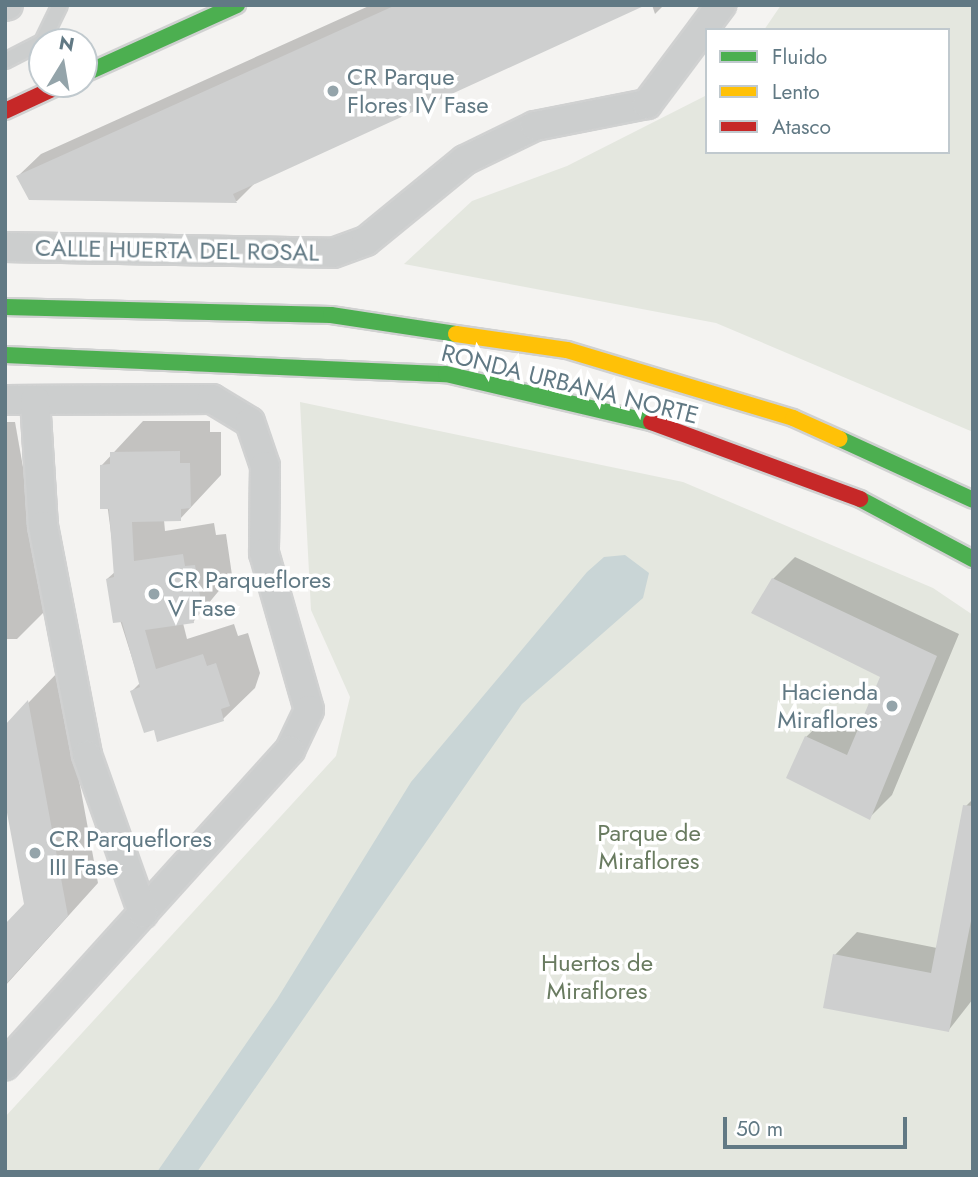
<!DOCTYPE html>
<style>
body{margin:0}
#map{position:relative;width:978px;height:1177px;overflow:hidden;background:#f4f3f1;font-family:Jost,sans-serif}
div>[style]{position:absolute}
.green>*{inset:0;background:#e4e7df}
.water>*{inset:0;background:#c9d5d6}
.shadow>*{inset:0;background:#0003}
.building>*{inset:0;background:#cecfcf}
.roads{filter:drop-shadow(2px 0 #d0d1d1) drop-shadow(-2px 0 #d0d1d1) drop-shadow(0 2px #d0d1d1) drop-shadow(0 -2px #d0d1d1)}
.lane>*{height:14px;margin:-7px;padding:0 7px;transform-origin:7px;border-radius:7px;background:#cccece}
.street>*{height:28px;margin:-14px;padding:0 14px;transform-origin:14px;border-radius:14px;background:#cccece}
.fast>*{height:16px;margin:-8px;padding:0 8px;transform-origin:8px;border-radius:8px;background:#4caf50}
.slow>*{height:16px;margin:-8px;padding:0 8px;transform-origin:8px;border-radius:8px;background:#ffc107}
.jam>*{height:16px;margin:-8px;padding:0 8px;transform-origin:8px;border-radius:8px;background:#c62828}
.dots>*{width:19px;height:19px;translate:-50% -50%;box-sizing:border-box;border:4px solid #fff;border-radius:50%}
span{translate:-50% -50%;white-space:nowrap;text-align:center;line-height:1.15;-webkit-text-stroke:7px #fff;paint-order:stroke}
.poi-label{font-size:24px;color:#617984}
.left{translate:0 -50%;text-align:left}
.right{translate:-100% -50%;text-align:right}
.street-label{font-size:24px;color:#617984}
.park-label{font-size:24px;color:#697b60}
.frame{position:absolute;inset:0;border:7px solid #617984;pointer-events:none}
.legend{position:absolute;left:705px;top:28px;width:245px;height:126px;box-sizing:border-box;background:#fff;border:2px solid #c0c9ce;margin:0;padding:9px 12px;list-style:none;font-size:21px;color:#617984}
.legend li{display:flex;align-items:center;gap:14px;height:35px}
.legend b{width:35px;border:2px solid #c0c9ce}
.north{position:absolute;left:28px;top:28px;width:70px;height:70px;box-sizing:border-box;background:#fff;border:2px solid #c0c9ce;border-radius:50%;rotate:11deg;font-size:19px;font-weight:700;line-height:28px;text-align:center;color:#617984}
.north::after{content:'';display:block;margin:auto;width:24px;height:32px;background:#94a4aa;clip-path:polygon(50% 0,100% 100%,50% 72%,0 100%)}
.scale{position:absolute;left:723px;top:1117px;width:184px;height:32px;box-sizing:border-box;border:4px solid #617984;border-top:0;padding-left:9px;font-size:21px;line-height:24px;white-space:nowrap;color:#617984;-webkit-text-stroke:5px #fff;paint-order:stroke}
</style>
<div id="map">
<div class="green">
<div style="clip-path:polygon(781px 5px,973px 5px,973px 432px,716px 323px,404px 264px,472px 201px,567px 166px,707px 95px,707px 152px,948px 152px,948px 30px,764px 30px)"></div>
<div style="clip-path:polygon(300px 402px,683px 482px,933px 588px,973px 615px,973px 1172px,5px 1172px,5px 1117px,336px 756px,350px 697px,311px 610px)"></div>
</div>
<div class="water">
<div style="clip-path:polygon(625px 555px,649px 573px,643px 598px,522px 704px,197px 1172px,157px 1172px,277px 999px,411px 782px,587px 572px,604px 557px)"></div>
</div>
<div class="shadow">
<div style="clip-path:polygon(371px 5px,642px 5px,256px 182px,237px 201px,30px 198px,18px 176px,41px 154px)"></div>
<div style="clip-path:polygon(652px 5px,664px 5px,655px 14px)"></div>
<div style="clip-path:polygon(143px 421px,210px 421px,210px 432px,221px 432px,221px 475px,180px 519px,164px 520px,165px 531px,214px 523px,216px 535px,226px 534px,232px 575px,193px 622px,183px 623px,187px 639px,234px 624px,238px 636px,248px 633px,260px 673px,255px 688px,223px 719px,155px 728px,132px 691px,140px 683px,107px 579px,116px 571px,102px 465px)"></div>
<div style="clip-path:polygon(5px 422px,15px 422px,48px 608px,17px 639px,5px 639px)"></div>
<div style="clip-path:polygon(795px 557px,959px 634px,892px 795px,870px 817px,806px 737px,829px 715px,860px 729px,882px 676px,773px 579px)"></div>
<div style="clip-path:polygon(59px 671px,98px 883px,5px 986px,5px 927px,26px 904px,5px 727px)"></div>
<div style="clip-path:polygon(973px 799px,973px 999px,948px 1031px,835px 955px,857px 932px,937px 948px,965px 807px)"></div>
</div>
<div class="building">
<div style="clip-path:polygon(396px 5px,646px 5px,233px 194px,237px 203px,29px 200px,16px 176px)"></div>
<div style="clip-path:polygon(180px 451px,180px 463px,190px 463px,191px 508px,181px 509px,181px 521px,132px 522px,134px 561px,183px 554px,185px 566px,195px 565px,202px 608px,192px 610px,194px 623px,145px 630px,156px 669px,203px 654px,207px 666px,216px 663px,230px 706px,221px 709px,224px 721px,157px 742px,154px 730px,144px 733px,130px 691px,140px 687px,122px 622px,113px 623px,106px 579px,114px 577px,109px 509px,100px 509px,100px 465px,110px 464px,110px 452px)"></div>
<div style="clip-path:polygon(772px 578px,937px 656px,870px 820px,786px 778px,805px 736px,847px 755px,880px 677px,751px 613px)"></div>
<div style="clip-path:polygon(28px 700px,68px 916px,5px 985px,5px 924px,24px 904px,5px 802px,5px 725px)"></div>
<div style="clip-path:polygon(963px 805px,973px 806px,973px 911px,949px 1032px,823px 1008px,833px 954px,931px 973px)"></div>
</div>
<div class="roads">
<div class="lane">
<div style="left:42px;top:42px;width:41px;rotate:-64.1deg"></div>
<div style="left:5px;top:61px;width:42px;rotate:-27.2deg"></div>
</div>
<div class="street">
<div style="left:5px;top:6px;width:3px;rotate:-18deg"></div>
<div style="left:5px;top:247px;width:328px;rotate:1deg"></div>
<div style="left:333px;top:253px;width:35px;rotate:-20deg"></div>
<div style="left:366px;top:241px;width:128px;rotate:-39.3deg"></div>
<div style="left:465px;top:160px;width:78px;rotate:-25.9deg"></div>
<div style="left:535px;top:126px;width:114px;rotate:-11.1deg"></div>
<div style="left:647px;top:104px;width:124px;rotate:-53.2deg"></div>
<div style="left:5px;top:400px;width:207px;rotate:-0.3deg"></div>
<div style="left:212px;top:399px;width:44px;rotate:31.2deg"></div>
<div style="left:250px;top:422px;width:46px;rotate:71.2deg"></div>
<div style="left:265px;top:466px;width:87px;rotate:90.7deg"></div>
<div style="left:264px;top:553px;width:163px;rotate:74deg"></div>
<div style="left:309px;top:710px;width:44px;rotate:115.4deg"></div>
<div style="left:290px;top:750px;width:425px;rotate:132.1deg"></div>
<div style="left:35px;top:400px;width:126px;rotate:86.4deg"></div>
<div style="left:43px;top:526px;width:233px;rotate:79.1deg"></div>
<div style="left:87px;top:755px;width:168px;rotate:70.5deg"></div>
</div>
<div class="fast">
<div style="left:84px;top:74px;width:168px;rotate:-24.3deg"></div>
<div style="left:5px;top:307px;width:326px;rotate:1.4deg"></div>
<div style="left:331px;top:315px;width:126px;rotate:8.6deg"></div>
<div style="left:5px;top:355px;width:441px;rotate:2.5deg"></div>
<div style="left:446px;top:374px;width:211px;rotate:13.2deg"></div>
<div style="left:840px;top:439px;width:146px;rotate:24.6deg"></div>
<div style="left:860px;top:499px;width:128px;rotate:28deg"></div>
</div>
<div class="slow">
<div style="left:456px;top:334px;width:112px;rotate:8.2deg"></div>
<div style="left:567px;top:350px;width:236px;rotate:16.7deg"></div>
<div style="left:793px;top:418px;width:51px;rotate:24.1deg"></div>
</div>
<div class="jam">
<div style="left:5px;top:111px;width:64px;rotate:-25deg"></div>
<div style="left:651px;top:422px;width:223px;rotate:20.2deg"></div>
</div>
</div>
<div class="dots">
<div style="left:333px;top:91px;background:#94a4aa"></div>
<div style="left:154px;top:594px;background:#94a4aa"></div>
<div style="left:892px;top:706px;background:#94a4aa"></div>
<div style="left:35px;top:853px;background:#94a4aa"></div>
</div>
<div class="poi-label">
<span class="left" style="left:347px;top:91px">CR Parque<br>Flores IV Fase</span>
<span class="left" style="left:168px;top:594px">CR Parqueflores<br>V Fase</span>
<span class="right" style="left:878px;top:706px">Hacienda<br>Miraflores</span>
<span class="left" style="left:49px;top:853px">CR Parqueflores<br>III Fase</span>
</div>
<div class="street-label">
<span style="left:177px;top:250px;rotate:1deg">CALLE HUERTA DEL ROSAL</span>
<span style="left:570px;top:384px;rotate:14deg">RONDA URBANA NORTE</span>
</div>
<div class="park-label">
<span style="left:649px;top:847px">Parque de<br>Miraflores</span>
<span style="left:597px;top:977px">Huertos de<br>Miraflores</span>
</div>
<div class="frame"></div>
<ul class="legend">
<li><b style="height:9px;background:#4caf50"></b>Fluido</li>
<li><b style="height:9px;background:#ffc107"></b>Lento</li>
<li><b style="height:9px;background:#c62828"></b>Atasco</li>
</ul>
<div class="north">N</div>
<div class="scale">50 m</div>
</div>
